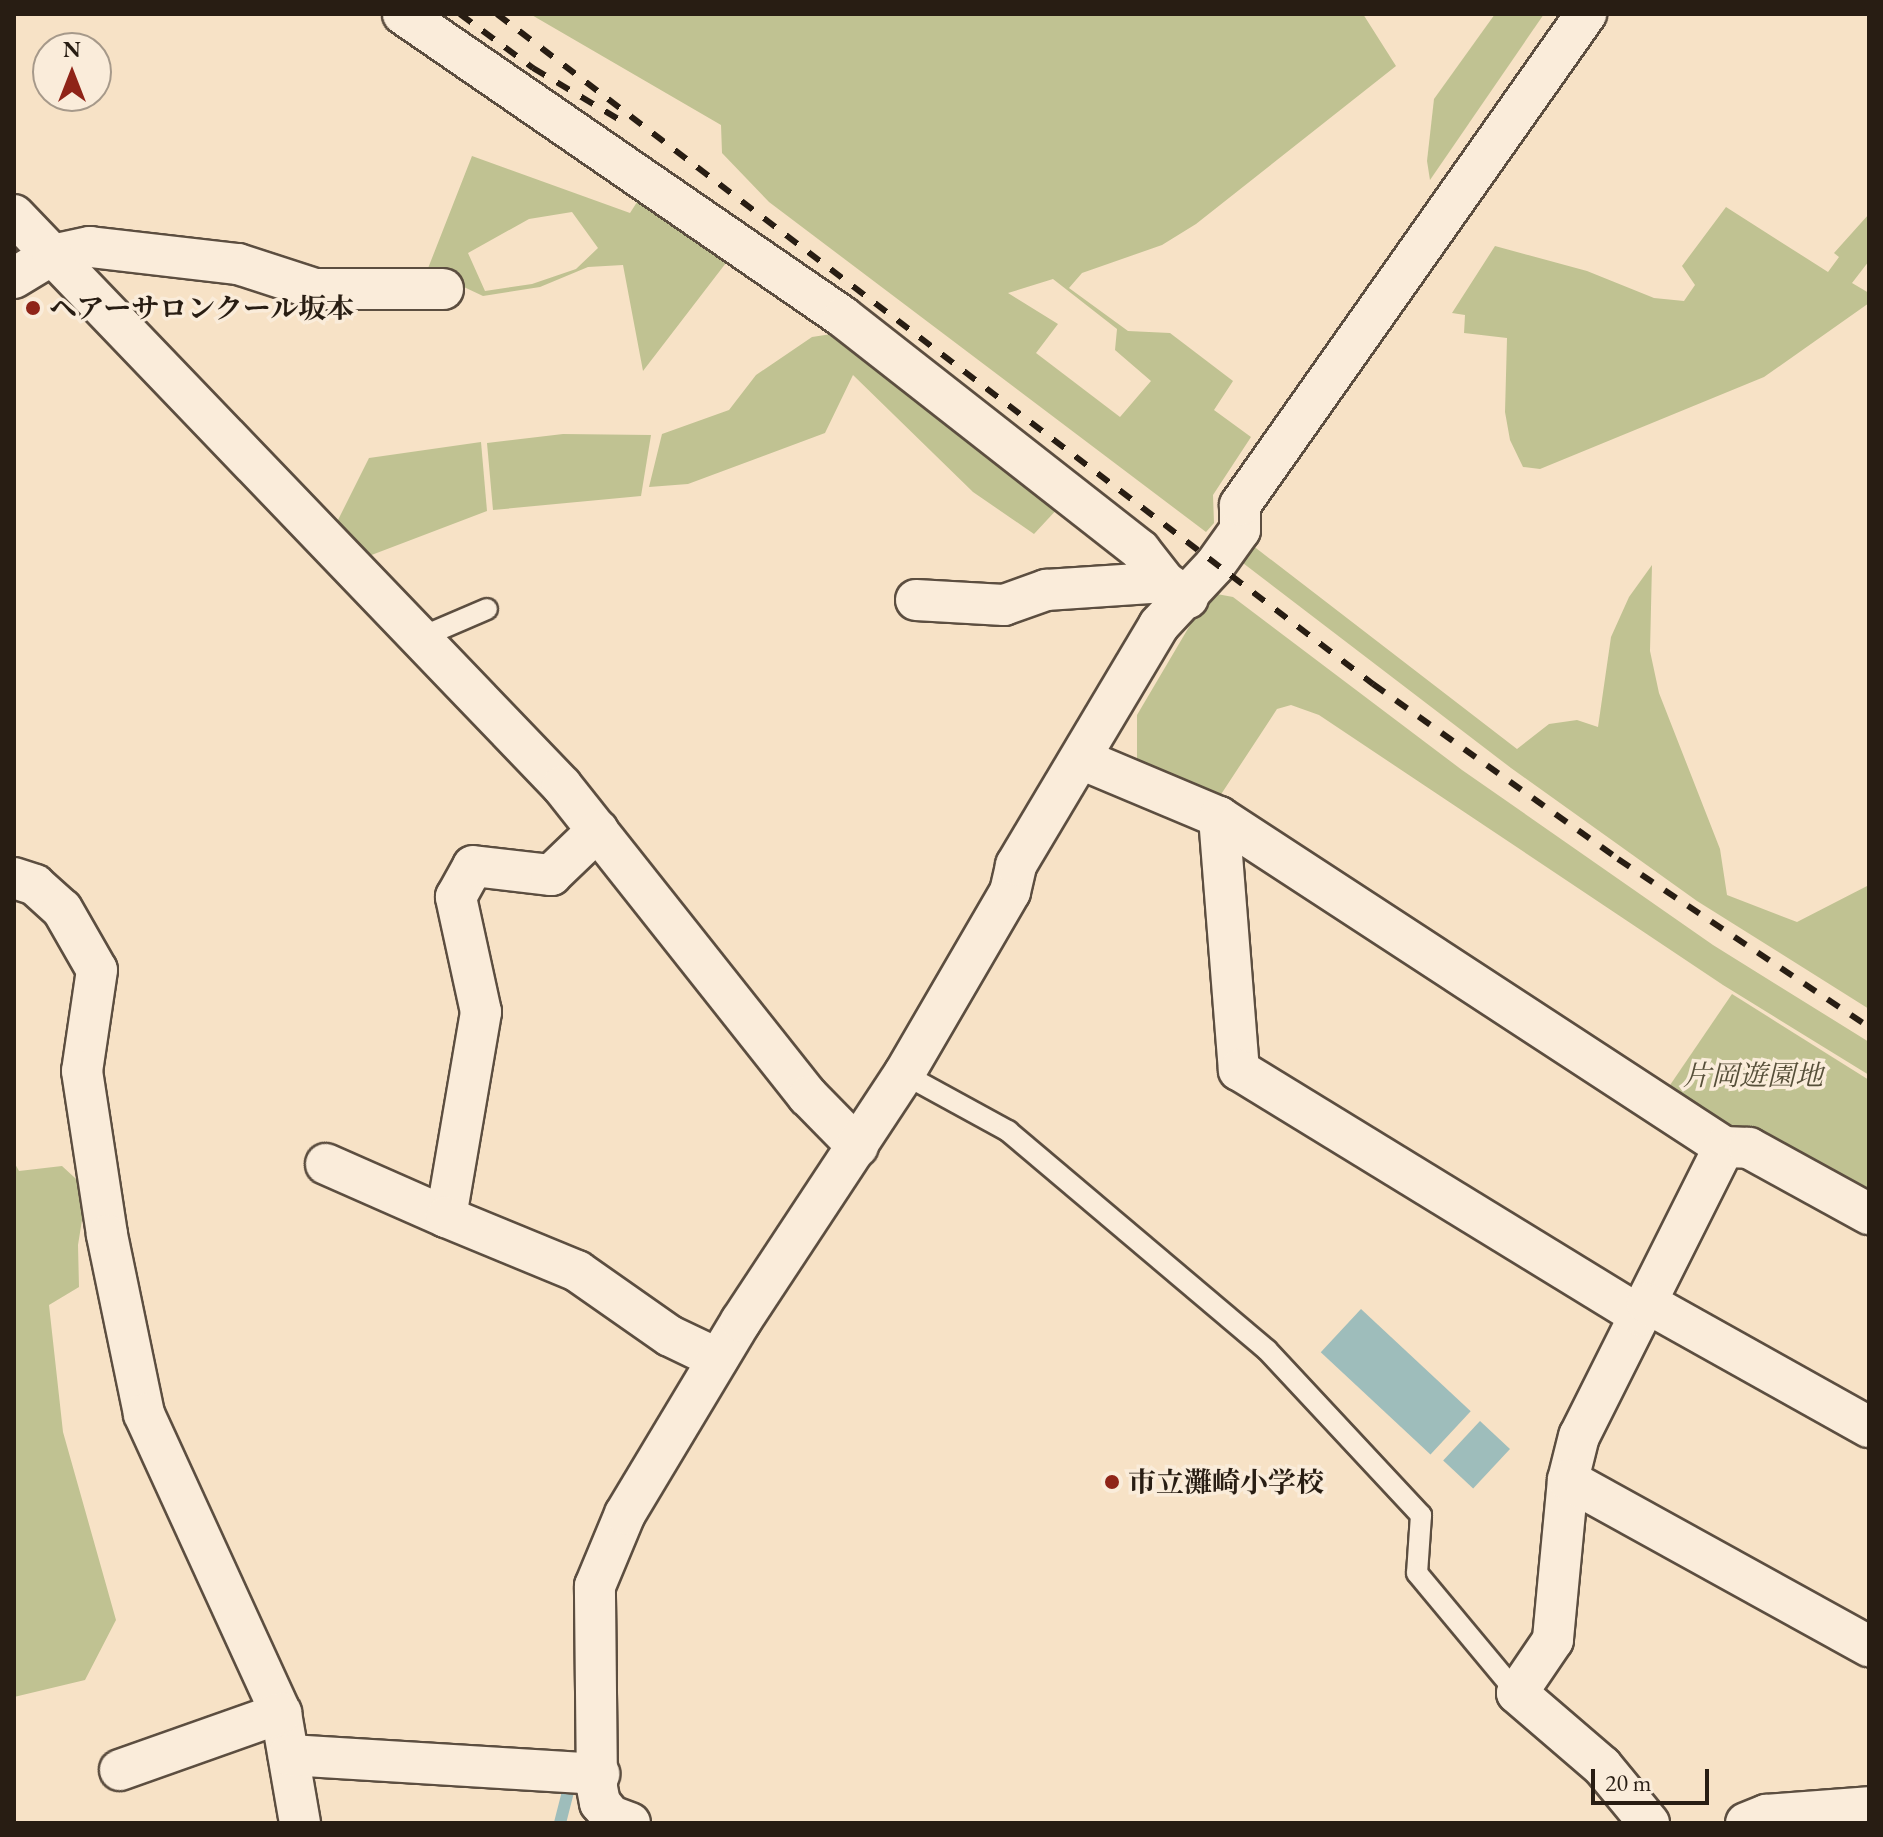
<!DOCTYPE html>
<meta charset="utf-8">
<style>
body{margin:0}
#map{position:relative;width:1883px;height:1837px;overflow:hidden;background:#f7e2c6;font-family:"EB Garamond","Noto Serif JP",serif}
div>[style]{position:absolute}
.green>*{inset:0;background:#c0c292}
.water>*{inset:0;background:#9ebdbb;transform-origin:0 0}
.stream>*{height:12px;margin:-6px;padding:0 6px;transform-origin:6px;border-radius:6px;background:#9ebdbb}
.roads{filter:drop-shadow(2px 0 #5c4e40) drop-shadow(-2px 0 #5c4e40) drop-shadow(0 2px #5c4e40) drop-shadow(0 -2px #5c4e40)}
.service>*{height:20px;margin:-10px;padding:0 10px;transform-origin:10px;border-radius:10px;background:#faecda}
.minor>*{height:40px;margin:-20px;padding:0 20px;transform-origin:20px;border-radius:20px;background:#faecda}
.rail>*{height:6px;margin-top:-3px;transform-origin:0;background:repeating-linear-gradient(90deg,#281d13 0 14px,transparent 0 28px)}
.dots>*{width:22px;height:22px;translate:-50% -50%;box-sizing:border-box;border:4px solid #faecda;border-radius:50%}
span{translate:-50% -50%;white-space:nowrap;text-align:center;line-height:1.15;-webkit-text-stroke:7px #faecda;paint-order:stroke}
.poi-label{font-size:28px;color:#281d13;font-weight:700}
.left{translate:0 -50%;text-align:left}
.park-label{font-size:28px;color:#564f39;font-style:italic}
.frame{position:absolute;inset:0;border:16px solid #281d13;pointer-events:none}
.north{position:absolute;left:32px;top:32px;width:80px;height:80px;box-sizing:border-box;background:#faecda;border:2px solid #a6998a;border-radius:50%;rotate:0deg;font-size:22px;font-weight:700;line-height:32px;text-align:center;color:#281d13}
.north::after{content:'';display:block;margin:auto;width:28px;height:36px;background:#8f2418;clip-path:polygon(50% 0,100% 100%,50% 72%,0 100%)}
.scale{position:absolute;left:1591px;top:1769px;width:118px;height:36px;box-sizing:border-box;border:4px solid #281d13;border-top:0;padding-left:10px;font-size:24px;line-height:28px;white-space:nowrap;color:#281d13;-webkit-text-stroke:6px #faecda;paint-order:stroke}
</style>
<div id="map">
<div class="green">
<div style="clip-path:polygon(evenodd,530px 14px,1363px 14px,1396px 66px,1196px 224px,1162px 245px,1082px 273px,1069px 288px,1128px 331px,1170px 333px,1233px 381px,1214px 410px,1251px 437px,1213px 495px,1214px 523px,1206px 532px,769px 202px,722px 153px,721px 125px,530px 14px,1053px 279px,1117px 329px,1115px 350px,1151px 381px,1120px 417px,1036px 353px,1058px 324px,1008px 293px,1053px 279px)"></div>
<div style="clip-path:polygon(1495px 14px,1544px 14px,1430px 180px,1427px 161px,1434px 99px)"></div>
<div style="clip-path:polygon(evenodd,472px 156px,630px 213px,639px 199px,729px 259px,643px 371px,623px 265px,588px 267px,540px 287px,483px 296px,449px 280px,425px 276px,472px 156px,572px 212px,598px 248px,576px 269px,532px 284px,485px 291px,468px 253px,529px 219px,572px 212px)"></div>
<div style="clip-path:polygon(1726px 207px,1828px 272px,1839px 257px,1834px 253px,1869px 214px,1869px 261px,1852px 283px,1869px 293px,1869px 303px,1764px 377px,1540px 469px,1523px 467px,1510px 440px,1505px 412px,1507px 338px,1464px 333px,1465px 315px,1452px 313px,1495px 246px,1587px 271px,1654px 298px,1684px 301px,1695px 285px,1682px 266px)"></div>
<div style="clip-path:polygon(838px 333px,1060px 506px,1034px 534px,973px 492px,853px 375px,825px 433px,688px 484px,649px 487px,662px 434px,729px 410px,756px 375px,812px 337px)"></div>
<div style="clip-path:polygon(563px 434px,651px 435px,641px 496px,493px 510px,487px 443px)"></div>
<div style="clip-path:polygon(481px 442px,487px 511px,361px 559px,335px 526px,369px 458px)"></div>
<div style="clip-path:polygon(1252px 545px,1517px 749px,1549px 724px,1577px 720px,1598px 727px,1611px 637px,1629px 597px,1652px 565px,1650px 651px,1659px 693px,1720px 849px,1727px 895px,1797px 922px,1869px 885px,1869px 1009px,1697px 901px,1511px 768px,1239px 560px)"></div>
<div style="clip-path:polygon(1217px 594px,1233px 597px,1462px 770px,1713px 945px,1869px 1042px,1869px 1075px,1723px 985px,1319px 715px,1291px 705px,1277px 709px,1218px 799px,1137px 761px,1137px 715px,1196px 615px)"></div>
<div style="clip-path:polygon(1732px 994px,1869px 1080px,1869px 1205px,1666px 1091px)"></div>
<div style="clip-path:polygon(14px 1162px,19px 1171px,62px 1166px,87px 1189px,78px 1245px,79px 1287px,49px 1305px,63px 1432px,116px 1620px,85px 1680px,14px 1697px)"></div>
</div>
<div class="water">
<div style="left:1361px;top:1309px;width:150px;height:59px;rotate:43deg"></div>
<div style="left:1480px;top:1421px;width:41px;height:54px;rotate:43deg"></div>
</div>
<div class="stream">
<div style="left:560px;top:1823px;width:44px;rotate:-75.7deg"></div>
</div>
<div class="roads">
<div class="service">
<div style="left:417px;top:639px;width:76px;rotate:-23.2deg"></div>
<div style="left:904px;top:1074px;width:119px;rotate:28.7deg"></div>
<div style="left:1008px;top:1131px;width:339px;rotate:40.2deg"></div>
<div style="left:1267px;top:1350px;width:226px;rotate:47deg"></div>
<div style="left:1421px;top:1515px;width:58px;rotate:93.9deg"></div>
<div style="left:1417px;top:1573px;width:156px;rotate:50.2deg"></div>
</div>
<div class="minor">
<div style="left:403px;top:14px;width:534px;rotate:34.55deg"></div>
<div style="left:843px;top:317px;width:377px;rotate:38.1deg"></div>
<div style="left:1140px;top:550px;width:41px;rotate:52deg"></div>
<div style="left:1165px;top:582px;width:28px;rotate:35deg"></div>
<div style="left:14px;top:215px;width:791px;rotate:46.18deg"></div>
<div style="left:562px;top:786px;width:396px;rotate:51.6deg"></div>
<div style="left:808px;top:1096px;width:71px;rotate:45.6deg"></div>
<div style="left:14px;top:278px;width:44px;rotate:-31.2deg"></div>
<div style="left:52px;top:255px;width:39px;rotate:-12deg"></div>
<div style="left:90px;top:247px;width:149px;rotate:6.6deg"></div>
<div style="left:238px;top:264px;width:81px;rotate:18deg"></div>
<div style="left:315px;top:289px;width:128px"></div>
<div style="left:916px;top:600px;width:88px;rotate:3.3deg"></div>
<div style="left:1004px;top:605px;width:45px;rotate:-19.7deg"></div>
<div style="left:1046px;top:590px;width:119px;rotate:-3.8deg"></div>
<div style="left:1081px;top:759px;width:150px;rotate:22.8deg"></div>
<div style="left:1219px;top:817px;width:603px;rotate:33.16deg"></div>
<div style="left:1724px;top:1147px;width:323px;rotate:116.6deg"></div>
<div style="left:1579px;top:1436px;width:45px;rotate:104deg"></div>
<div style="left:1568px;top:1480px;width:161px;rotate:95.4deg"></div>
<div style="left:1553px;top:1640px;width:64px;rotate:124.2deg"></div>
<div style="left:1517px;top:1693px;width:112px;rotate:40.7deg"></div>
<div style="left:1602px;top:1766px;width:74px;rotate:50.5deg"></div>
<div style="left:1219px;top:817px;width:254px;rotate:85.5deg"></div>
<div style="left:1239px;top:1070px;width:470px;rotate:31.5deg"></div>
<div style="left:14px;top:878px;width:22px;rotate:18deg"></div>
<div style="left:35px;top:885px;width:36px;rotate:42deg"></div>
<div style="left:62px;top:909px;width:70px;rotate:60.2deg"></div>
<div style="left:97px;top:970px;width:102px;rotate:98.4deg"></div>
<div style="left:82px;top:1071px;width:166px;rotate:81.3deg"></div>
<div style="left:107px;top:1235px;width:183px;rotate:78.3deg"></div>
<div style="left:144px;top:1414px;width:329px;rotate:65.4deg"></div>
<div style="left:281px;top:1713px;width:112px;rotate:80.2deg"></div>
<div style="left:1724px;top:1147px;width:25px;rotate:2deg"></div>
<div style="left:1749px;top:1148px;width:137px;rotate:28.8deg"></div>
<div style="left:326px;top:1164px;width:131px;rotate:23.8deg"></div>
<div style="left:446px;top:1217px;width:208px;rotate:-80.3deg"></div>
<div style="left:481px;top:1012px;width:118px;rotate:-102.3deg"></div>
<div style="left:456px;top:897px;width:35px;rotate:-61deg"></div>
<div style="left:473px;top:866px;width:79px;rotate:6.6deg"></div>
<div style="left:551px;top:875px;width:65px;rotate:-43.8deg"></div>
<div style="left:446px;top:1217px;width:142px;rotate:22.4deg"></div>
<div style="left:577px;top:1271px;width:113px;rotate:35deg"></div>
<div style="left:670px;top:1336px;width:53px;rotate:25.6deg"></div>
<div style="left:1647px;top:1303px;width:254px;rotate:29.2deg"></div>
<div style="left:1568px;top:1480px;width:344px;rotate:28.9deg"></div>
<div style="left:289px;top:1755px;width:311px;rotate:3.5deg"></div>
<div style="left:120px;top:1770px;width:171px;rotate:-19.5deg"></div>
<div style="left:630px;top:1823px;width:20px;rotate:-160deg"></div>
<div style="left:611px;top:1816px;width:17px;rotate:-130deg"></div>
<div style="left:600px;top:1803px;width:16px;rotate:-101deg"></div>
<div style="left:597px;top:1787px;width:201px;rotate:-90.6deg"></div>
<div style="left:595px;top:1586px;width:78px;rotate:-67.4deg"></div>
<div style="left:625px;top:1514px;width:225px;rotate:-59deg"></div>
<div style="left:741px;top:1321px;width:296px;rotate:-56.6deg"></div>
<div style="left:904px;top:1074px;width:211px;rotate:-59.8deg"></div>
<div style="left:1010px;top:892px;width:28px;rotate:-77deg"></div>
<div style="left:1016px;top:865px;width:279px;rotate:-59.2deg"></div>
<div style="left:1159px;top:625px;width:82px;rotate:-47deg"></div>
<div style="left:1215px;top:565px;width:43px;rotate:-54.5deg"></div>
<div style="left:1240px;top:530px;width:25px;rotate:-90deg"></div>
<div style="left:1240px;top:505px;width:601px;rotate:-54.83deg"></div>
<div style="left:1746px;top:1823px;width:22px;rotate:-22deg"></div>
<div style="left:1766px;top:1815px;width:103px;rotate:-4.4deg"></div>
</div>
</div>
<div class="rail">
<div style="left:460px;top:14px;width:91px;rotate:36.5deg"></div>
<div style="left:533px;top:68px;width:101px;rotate:30.9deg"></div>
<div style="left:497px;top:14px;width:1103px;rotate:37.41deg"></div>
<div style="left:1373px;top:684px;width:301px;rotate:35.5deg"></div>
<div style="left:1618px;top:859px;width:302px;rotate:33.8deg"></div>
</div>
<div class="dots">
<div style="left:33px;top:308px;background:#8f2418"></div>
<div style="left:1112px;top:1482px;background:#8f2418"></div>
</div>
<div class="poi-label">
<span class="left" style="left:49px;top:308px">ヘアーサロンクール坂本</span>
<span class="left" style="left:1128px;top:1482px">市立灘崎小学校</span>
</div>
<div class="park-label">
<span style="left:1753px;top:1075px">片岡遊園地</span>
</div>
<div class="frame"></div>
<div class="north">N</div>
<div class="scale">20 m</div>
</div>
